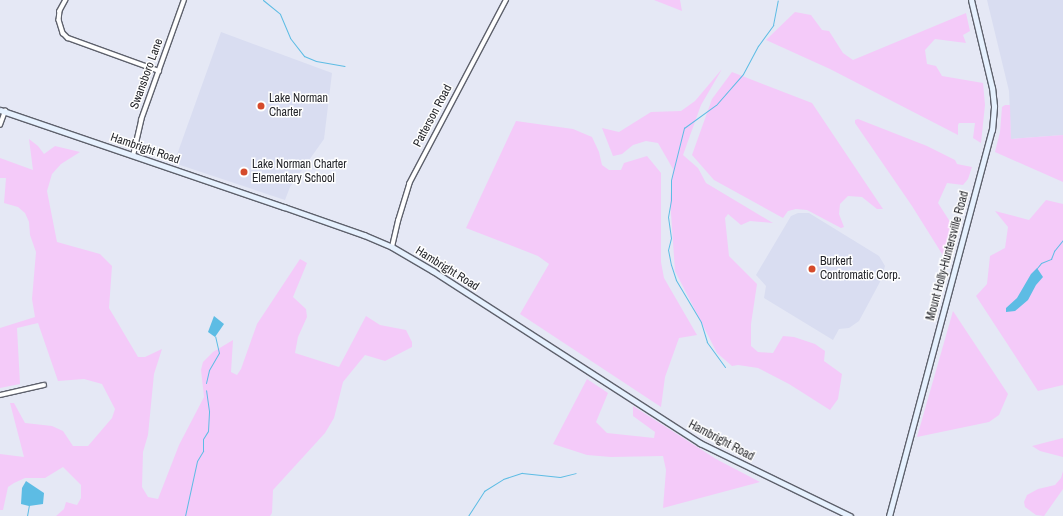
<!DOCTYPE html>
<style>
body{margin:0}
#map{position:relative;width:1063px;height:516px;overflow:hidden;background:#e5e8f5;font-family:"Archivo Narrow",sans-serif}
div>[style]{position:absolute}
.built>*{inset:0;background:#d9ddf1}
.green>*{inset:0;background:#f4caf9}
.water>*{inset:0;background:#5dbce4}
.stream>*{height:1px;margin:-0.5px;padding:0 0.5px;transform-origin:0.5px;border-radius:0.5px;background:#5dbce4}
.roads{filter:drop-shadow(1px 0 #5e616c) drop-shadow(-1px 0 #5e616c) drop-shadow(0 1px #5e616c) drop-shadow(0 -1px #5e616c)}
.street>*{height:3.5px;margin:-1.75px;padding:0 1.75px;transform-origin:1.75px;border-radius:1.75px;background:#fff}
.secondary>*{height:5px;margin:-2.5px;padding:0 2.5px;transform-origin:2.5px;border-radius:2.5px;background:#e6f1fe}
.dots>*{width:11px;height:11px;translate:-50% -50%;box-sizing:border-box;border:2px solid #fff;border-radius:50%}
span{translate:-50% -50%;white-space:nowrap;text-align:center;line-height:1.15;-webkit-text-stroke:3px #fff;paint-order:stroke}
.street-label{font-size:12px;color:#25262b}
.poi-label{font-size:12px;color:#25262b}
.left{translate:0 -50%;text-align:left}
</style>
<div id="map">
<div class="built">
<div style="clip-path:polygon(987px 0,1063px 0,1063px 135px,1011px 139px,1009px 91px)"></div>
<div style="clip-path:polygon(221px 32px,332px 73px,324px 139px,290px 187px,285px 200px,174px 163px)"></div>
<div style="clip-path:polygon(798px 213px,809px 213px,879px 256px,885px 266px,881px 280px,859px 321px,849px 328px,839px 329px,833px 340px,764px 298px,766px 286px,756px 275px,791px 216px)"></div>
</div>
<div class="green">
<div style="clip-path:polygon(654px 0,680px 0,682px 11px)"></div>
<div style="clip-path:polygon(795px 12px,811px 15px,822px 30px,829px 31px,843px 53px,853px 60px,966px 13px,970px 31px,963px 35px,966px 43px,935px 39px,925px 50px,927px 64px,936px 66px,942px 76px,983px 83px,985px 105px,981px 143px,973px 138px,975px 123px,959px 123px,958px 125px,958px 135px,830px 69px,766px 40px)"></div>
<div style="clip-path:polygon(722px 69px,701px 105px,683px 155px,698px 168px,706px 183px,773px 223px,750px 221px,741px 225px,728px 214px,725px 218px,729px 256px,757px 284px,751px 324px,751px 346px,758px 352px,773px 353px,783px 336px,794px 337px,815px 344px,825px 351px,824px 361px,842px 374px,838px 399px,830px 410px,789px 384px,758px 368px,738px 365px,732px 366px,717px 353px,675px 271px,670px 199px,673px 169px,658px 143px,646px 141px,633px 145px,622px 154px,613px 156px,602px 128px,619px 132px,651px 112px,681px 111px,695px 101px)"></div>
<div style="clip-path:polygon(732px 72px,812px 103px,883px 209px,877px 209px,862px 197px,848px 196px,840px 204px,839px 214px,844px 227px,841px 228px,807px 210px,796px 209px,788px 211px,783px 218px,714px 180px,692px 155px,712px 99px)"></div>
<div style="clip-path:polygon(1005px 105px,1010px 105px,1011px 139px,1063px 135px,1063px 182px,995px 152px,1000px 132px,1002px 107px)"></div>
<div style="clip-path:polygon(858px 119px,927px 146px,955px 160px,957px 164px,972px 167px,968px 179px,963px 185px,947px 183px,938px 203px,956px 231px,948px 258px,944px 257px,912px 206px,855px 123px,855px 120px)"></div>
<div style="clip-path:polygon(516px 121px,573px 129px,592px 137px,599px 152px,602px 165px,609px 170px,621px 170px,624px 163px,647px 156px,661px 173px,661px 262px,664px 278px,697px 335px,679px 338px,665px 377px,661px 407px,520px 314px,549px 264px,538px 256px,466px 228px)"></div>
<div style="clip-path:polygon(29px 139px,38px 146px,44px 154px,55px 146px,80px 152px,61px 164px,52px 174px,47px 191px,57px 242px,100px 254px,112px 266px,109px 308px,138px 357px,145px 357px,162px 349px,154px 374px,148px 435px,143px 452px,142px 487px,148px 497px,158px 499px,179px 445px,204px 397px,201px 370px,203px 362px,213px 352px,233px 340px,231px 372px,237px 375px,241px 369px,257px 324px,300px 259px,307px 263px,293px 297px,306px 309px,307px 317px,298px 337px,295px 353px,339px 367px,366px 316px,380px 325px,406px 330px,412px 342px,412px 347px,385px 361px,365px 355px,343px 382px,334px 418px,325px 433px,273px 490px,272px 513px,270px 516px,56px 516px,64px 509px,66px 502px,77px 505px,81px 498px,81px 485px,63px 467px,45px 478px,25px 478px,14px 483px,8px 487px,3px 510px,0 510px,0 454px,24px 457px,10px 403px,14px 403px,25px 423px,52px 426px,63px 431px,73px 446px,88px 446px,112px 418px,115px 409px,102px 384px,84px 379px,58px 381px,38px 323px,17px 328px,20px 384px,0 388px,0 328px,35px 317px,32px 299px,36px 252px,30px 235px,29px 222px,25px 213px,18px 207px,4px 203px,6px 178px,0 178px,0 158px,33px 170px)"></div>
<div style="clip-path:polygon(1046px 200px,1063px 204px,1063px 385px,1038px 391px,976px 296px,987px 284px,990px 256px,1005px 248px,1008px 227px,995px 211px,1029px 220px)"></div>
<div style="clip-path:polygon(953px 311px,1008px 394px,999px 415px,989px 422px,917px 437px)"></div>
<div style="clip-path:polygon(587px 379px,608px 393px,596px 422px,607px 433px,654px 438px,655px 432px,633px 416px,633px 406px,716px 459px,760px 482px,663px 508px,666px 470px,663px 456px,611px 457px,587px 455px,553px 444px)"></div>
<div style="clip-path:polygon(1063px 438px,1063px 457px,1040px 451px,1032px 446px)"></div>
<div style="clip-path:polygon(1063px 471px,1063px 489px,1044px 516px,1036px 515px,1025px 507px,1024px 502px,1027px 495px,1038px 489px,1055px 485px,1061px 478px)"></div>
</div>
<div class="water">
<div style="clip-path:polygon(1037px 268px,1043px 277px,1036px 285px,1028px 300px,1015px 311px,1006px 312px,1006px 308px,1017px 298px,1031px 274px)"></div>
<div style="clip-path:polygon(214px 316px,224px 324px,215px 337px,208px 332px)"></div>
<div style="clip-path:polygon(26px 481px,44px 493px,43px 504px,29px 506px,21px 504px,22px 488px)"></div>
</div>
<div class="stream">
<div style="left:263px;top:0;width:22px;rotate:39deg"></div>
<div style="left:280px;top:14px;width:26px;rotate:67deg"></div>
<div style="left:290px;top:38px;width:23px;rotate:52deg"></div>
<div style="left:304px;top:56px;width:13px;rotate:23deg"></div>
<div style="left:316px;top:61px;width:29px;rotate:10deg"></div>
<div style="left:1037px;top:268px;width:6px;rotate:-51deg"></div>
<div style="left:1041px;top:263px;width:11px;rotate:-22deg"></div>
<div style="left:1051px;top:259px;width:9px;rotate:-69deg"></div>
<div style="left:1054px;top:251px;width:14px;rotate:-51deg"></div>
<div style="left:725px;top:367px;width:31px;rotate:-126deg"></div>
<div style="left:707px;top:342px;width:21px;rotate:-107deg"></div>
<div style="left:701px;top:322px;width:49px;rotate:-120.8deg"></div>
<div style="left:676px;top:280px;width:16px;rotate:-108deg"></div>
<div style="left:671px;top:265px;width:15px;rotate:-101deg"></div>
<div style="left:668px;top:250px;width:12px;rotate:-76deg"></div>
<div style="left:671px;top:238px;width:21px;rotate:-98deg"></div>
<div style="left:668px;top:217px;width:17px;rotate:-80deg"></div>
<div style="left:671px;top:200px;width:20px;rotate:-90deg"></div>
<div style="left:671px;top:180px;width:54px;rotate:-76deg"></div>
<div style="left:684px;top:128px;width:39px;rotate:-36deg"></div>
<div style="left:716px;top:105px;width:41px;rotate:-48.9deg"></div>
<div style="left:743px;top:74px;width:32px;rotate:-62deg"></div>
<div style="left:758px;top:46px;width:26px;rotate:-54deg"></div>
<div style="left:773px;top:25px;width:25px;rotate:-79deg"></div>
<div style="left:206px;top:383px;width:13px;rotate:-77deg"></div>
<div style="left:209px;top:370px;width:20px;rotate:-60deg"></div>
<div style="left:219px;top:353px;width:17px;rotate:-103deg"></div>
<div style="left:27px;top:516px;width:11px;rotate:-80deg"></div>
<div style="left:185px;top:516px;width:56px;rotate:-77.7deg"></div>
<div style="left:197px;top:461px;width:12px;rotate:-59deg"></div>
<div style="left:203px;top:451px;width:12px;rotate:-90deg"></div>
<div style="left:203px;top:439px;width:9px;rotate:-58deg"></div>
<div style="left:208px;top:431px;width:20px;rotate:-87deg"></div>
<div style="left:209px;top:411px;width:21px;rotate:-98deg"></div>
<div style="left:468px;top:516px;width:30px;rotate:-57deg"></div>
<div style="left:484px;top:491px;width:22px;rotate:-32deg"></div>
<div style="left:503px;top:479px;width:20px;rotate:-18deg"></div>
<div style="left:522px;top:473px;width:38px;rotate:6deg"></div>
<div style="left:560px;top:477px;width:16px;rotate:-14deg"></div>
</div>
<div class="roads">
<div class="street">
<div style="left:66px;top:0;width:13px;rotate:119deg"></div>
<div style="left:60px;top:11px;width:9px;rotate:96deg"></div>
<div style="left:59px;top:20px;width:14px;rotate:73deg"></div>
<div style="left:63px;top:33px;width:7px;rotate:45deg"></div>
<div style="left:68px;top:38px;width:97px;rotate:19.9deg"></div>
<div style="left:0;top:125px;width:15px;rotate:-70deg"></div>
<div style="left:133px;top:156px;width:37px;rotate:-77deg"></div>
<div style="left:141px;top:120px;width:127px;rotate:-70.3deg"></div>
<div style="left:392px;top:247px;width:27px;rotate:-77deg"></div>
<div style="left:398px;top:221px;width:39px;rotate:-73deg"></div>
<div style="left:409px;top:184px;width:208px;rotate:-62.2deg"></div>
<div style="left:0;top:395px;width:45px;rotate:-12.8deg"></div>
</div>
<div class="secondary">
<div style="left:0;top:110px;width:300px;rotate:18.9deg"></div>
<div style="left:284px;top:207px;width:85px;rotate:19.3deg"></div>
<div style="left:364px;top:235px;width:30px;rotate:23deg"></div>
<div style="left:392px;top:247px;width:48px;rotate:30.3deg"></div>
<div style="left:433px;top:271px;width:318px;rotate:32.8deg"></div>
<div style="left:700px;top:443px;width:167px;rotate:26deg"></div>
<div style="left:889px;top:516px;width:400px;rotate:-75.1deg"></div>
<div style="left:992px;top:130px;width:24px;rotate:-85deg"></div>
<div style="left:994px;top:106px;width:18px;rotate:-96deg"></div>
<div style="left:992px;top:88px;width:90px;rotate:-103.4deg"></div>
</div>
</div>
<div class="dots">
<div style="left:261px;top:106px;background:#d54b2c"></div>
<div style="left:244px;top:172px;background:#d54b2c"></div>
<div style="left:812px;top:269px;background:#d54b2c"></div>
</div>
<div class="street-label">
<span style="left:147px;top:74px;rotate:-70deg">Swansboro Lane</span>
<span style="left:433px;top:116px;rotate:-62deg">Patterson Road</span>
<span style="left:145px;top:149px;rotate:19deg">Hambright Road</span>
<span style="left:948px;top:256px;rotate:-75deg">Mount Holly-Huntersville Road</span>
<span style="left:447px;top:269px;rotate:32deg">Hambright Road</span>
<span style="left:721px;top:441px;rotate:28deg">Hambright Road</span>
</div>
<div class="poi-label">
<span class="left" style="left:269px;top:106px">Lake Norman<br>Charter</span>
<span class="left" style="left:252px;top:172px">Lake Norman Charter<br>Elementary School</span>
<span class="left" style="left:820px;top:269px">Burkert<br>Contromatic Corp.</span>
</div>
</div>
